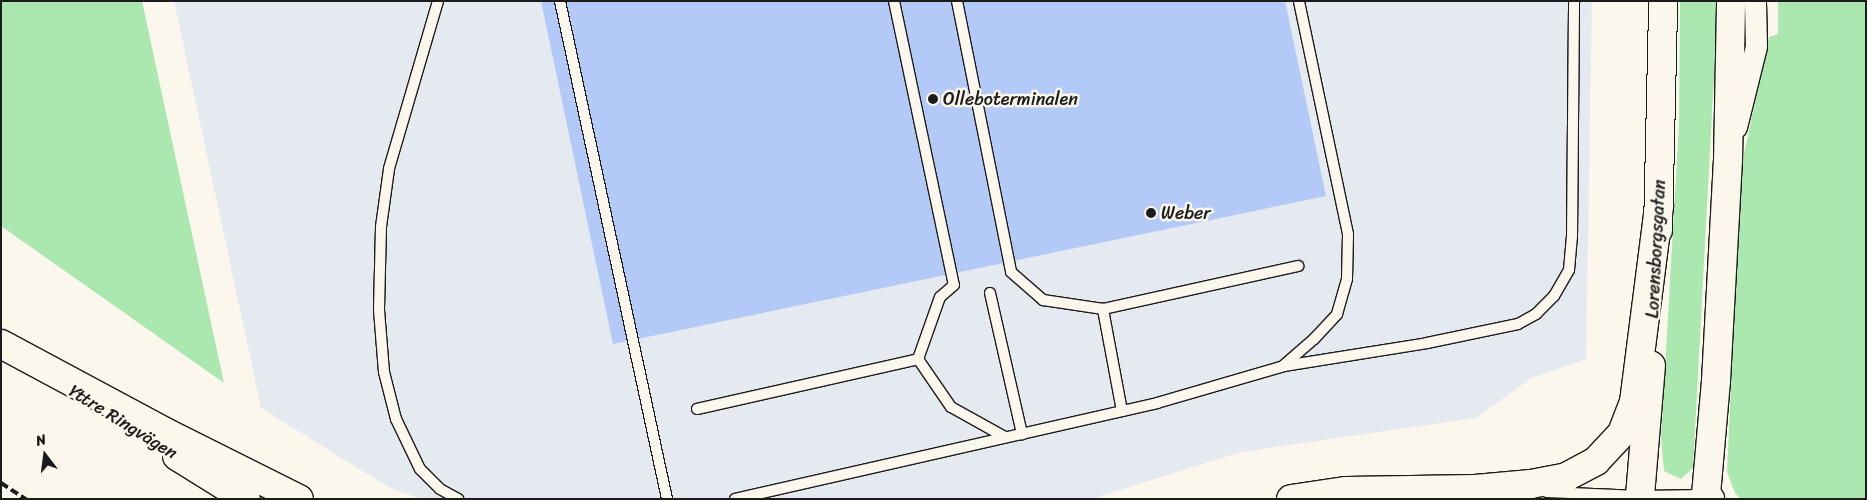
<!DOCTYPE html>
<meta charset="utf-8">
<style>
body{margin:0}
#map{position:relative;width:1867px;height:500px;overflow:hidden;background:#fbf7ec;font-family:Sriracha,sans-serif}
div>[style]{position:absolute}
.built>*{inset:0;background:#e5e9f0}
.green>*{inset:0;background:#aae8af}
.building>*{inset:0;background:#b3c9f8}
.roads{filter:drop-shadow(1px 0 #1c1c1c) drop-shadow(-1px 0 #1c1c1c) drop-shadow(0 1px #1c1c1c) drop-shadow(0 -1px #1c1c1c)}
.lane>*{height:10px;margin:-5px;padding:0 5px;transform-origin:5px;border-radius:5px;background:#fbf7ec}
.street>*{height:21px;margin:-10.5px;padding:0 10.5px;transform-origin:10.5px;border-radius:10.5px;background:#fbf7ec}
.secondary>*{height:28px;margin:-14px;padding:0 14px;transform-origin:14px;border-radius:14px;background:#fbf7ec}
.highway>*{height:28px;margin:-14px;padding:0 14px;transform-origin:14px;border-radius:14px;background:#fbf7ec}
.rail>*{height:4px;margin-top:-2px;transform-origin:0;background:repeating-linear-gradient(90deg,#1c1c1c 0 8px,transparent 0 12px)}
.dots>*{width:14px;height:14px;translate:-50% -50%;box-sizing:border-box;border:2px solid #fbf7ec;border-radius:50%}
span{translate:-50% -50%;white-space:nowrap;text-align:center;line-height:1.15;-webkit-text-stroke:5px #fbf7ec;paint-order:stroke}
.poi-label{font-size:18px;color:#1c1c1c}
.left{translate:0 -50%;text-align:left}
.street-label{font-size:18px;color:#1c1c1c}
.frame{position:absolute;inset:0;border:2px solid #1c1c1c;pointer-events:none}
.north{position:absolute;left:20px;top:430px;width:50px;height:50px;-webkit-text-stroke:4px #fbf7ec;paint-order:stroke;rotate:345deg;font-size:14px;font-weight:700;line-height:20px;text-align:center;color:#1c1c1c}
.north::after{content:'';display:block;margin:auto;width:18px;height:22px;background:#1c1c1c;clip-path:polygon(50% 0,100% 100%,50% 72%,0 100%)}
</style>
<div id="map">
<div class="built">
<div style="clip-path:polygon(174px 1px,1592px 1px,1586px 359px,1530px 379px,1476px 418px,1241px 452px,1091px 499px,421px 499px,390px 488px,261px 408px)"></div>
</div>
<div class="green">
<div style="clip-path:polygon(1px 1px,142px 1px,224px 383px,1px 226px)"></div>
<div style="clip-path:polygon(1680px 1px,1718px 1px,1693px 468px,1681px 479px,1664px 471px,1661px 438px,1679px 125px)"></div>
<div style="clip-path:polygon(1778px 1px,1866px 1px,1866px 499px,1741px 499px,1735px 493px,1727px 472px,1741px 168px,1769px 37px,1778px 34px)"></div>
</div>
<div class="building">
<div style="clip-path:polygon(541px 1px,1285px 1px,1326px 196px,613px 344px)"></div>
</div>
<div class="roads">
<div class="lane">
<div style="left:438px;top:1px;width:175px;rotate:106.3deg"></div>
<div style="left:389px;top:169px;width:59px;rotate:97.9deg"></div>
<div style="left:381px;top:227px;width:83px;rotate:91.4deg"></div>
<div style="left:379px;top:310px;width:62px;rotate:85.4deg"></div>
<div style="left:384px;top:372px;width:49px;rotate:75.7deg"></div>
<div style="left:396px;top:419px;width:55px;rotate:64.4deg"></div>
<div style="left:420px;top:469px;width:28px;rotate:45deg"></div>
<div style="left:440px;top:489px;width:21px;rotate:29deg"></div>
<div style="left:560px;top:1px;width:509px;rotate:77.87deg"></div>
<div style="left:894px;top:1px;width:290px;rotate:78.1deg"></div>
<div style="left:954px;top:285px;width:18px;rotate:139deg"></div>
<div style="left:940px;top:297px;width:66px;rotate:109.5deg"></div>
<div style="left:957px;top:1px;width:276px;rotate:78.7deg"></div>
<div style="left:1011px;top:272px;width:43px;rotate:41.2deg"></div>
<div style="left:1043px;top:300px;width:61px;rotate:8.5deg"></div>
<div style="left:990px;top:293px;width:145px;rotate:77.2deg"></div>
<div style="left:1284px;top:365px;width:40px;rotate:-41deg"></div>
<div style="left:1314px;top:339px;width:34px;rotate:-47deg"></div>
<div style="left:1337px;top:314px;width:36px;rotate:-74deg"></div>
<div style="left:1347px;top:279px;width:45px;rotate:-88.7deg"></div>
<div style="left:1348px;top:234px;width:238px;rotate:-101.9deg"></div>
<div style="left:697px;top:409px;width:227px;rotate:-12.7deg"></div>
<div style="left:918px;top:359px;width:58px;rotate:55.5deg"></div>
<div style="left:951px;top:407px;width:62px;rotate:29.1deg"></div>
<div style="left:1122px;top:411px;width:104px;rotate:-100.6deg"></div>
<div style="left:1103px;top:309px;width:200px;rotate:-12.4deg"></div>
<div style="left:1547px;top:492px;width:93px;rotate:2.5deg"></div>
<div style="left:1640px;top:496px;width:65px;rotate:-0.9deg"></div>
<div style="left:735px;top:499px;width:433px;rotate:-12.8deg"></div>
<div style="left:1157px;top:403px;width:132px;rotate:-16.2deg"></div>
<div style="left:1284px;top:366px;width:145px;rotate:-9.1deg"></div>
<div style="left:1427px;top:343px;width:93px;rotate:-11.8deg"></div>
<div style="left:1518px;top:324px;width:21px;rotate:-29deg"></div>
<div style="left:1536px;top:314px;width:25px;rotate:-45deg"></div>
<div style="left:1554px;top:296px;width:30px;rotate:-60deg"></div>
<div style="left:1569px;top:270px;width:33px;rotate:-85deg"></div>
<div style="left:1572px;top:237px;width:236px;rotate:-89.5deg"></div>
</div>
<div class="street">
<div style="left:1736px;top:127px;width:83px;rotate:-76.1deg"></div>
<div style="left:1756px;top:46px;width:45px;rotate:-91.3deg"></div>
</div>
<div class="secondary">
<div style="left:1658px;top:230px;width:229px;rotate:-88.7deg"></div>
<div style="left:1706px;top:495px;width:114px;rotate:-85deg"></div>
<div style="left:1716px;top:381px;width:220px;rotate:-86.9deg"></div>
<div style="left:1728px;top:161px;width:160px;rotate:-88.9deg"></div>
<div style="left:1640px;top:496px;width:131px;rotate:-85.2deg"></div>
</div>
<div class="highway">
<div style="left:1px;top:344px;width:184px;rotate:28.2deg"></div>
<div style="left:163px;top:431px;width:152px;rotate:26.6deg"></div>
<div style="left:177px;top:456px;width:81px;rotate:31.9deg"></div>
<div style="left:1706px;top:495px;width:6px;rotate:45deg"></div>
<div style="left:1291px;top:499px;width:56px;rotate:-8.3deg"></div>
<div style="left:1346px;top:491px;width:129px;rotate:-0.9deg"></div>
<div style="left:1475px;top:489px;width:56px;rotate:-5.1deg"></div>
<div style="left:1531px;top:484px;width:36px;rotate:-11deg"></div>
<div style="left:1566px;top:477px;width:34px;rotate:-28deg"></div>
<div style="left:1596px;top:461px;width:38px;rotate:-47deg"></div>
<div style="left:1622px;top:433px;width:33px;rotate:-69deg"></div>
<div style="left:1634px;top:402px;width:198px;rotate:-82.7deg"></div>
<div style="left:1640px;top:499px;width:3px;rotate:-90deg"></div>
</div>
</div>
<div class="rail">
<div style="left:1px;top:483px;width:30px;rotate:33deg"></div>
</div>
<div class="dots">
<div style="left:933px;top:99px;background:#1c1c1c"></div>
<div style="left:1151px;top:213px;background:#1c1c1c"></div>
</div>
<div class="poi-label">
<span class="left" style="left:943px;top:99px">Olleboterminalen</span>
<span class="left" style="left:1161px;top:213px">Weber</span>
</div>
<div class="street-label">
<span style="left:1656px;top:249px;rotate:-87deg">Lorensborgsgatan</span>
<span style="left:123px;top:422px;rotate:32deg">Yttre Ringvägen</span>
</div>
<div class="frame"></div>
<div class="north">N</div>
</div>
